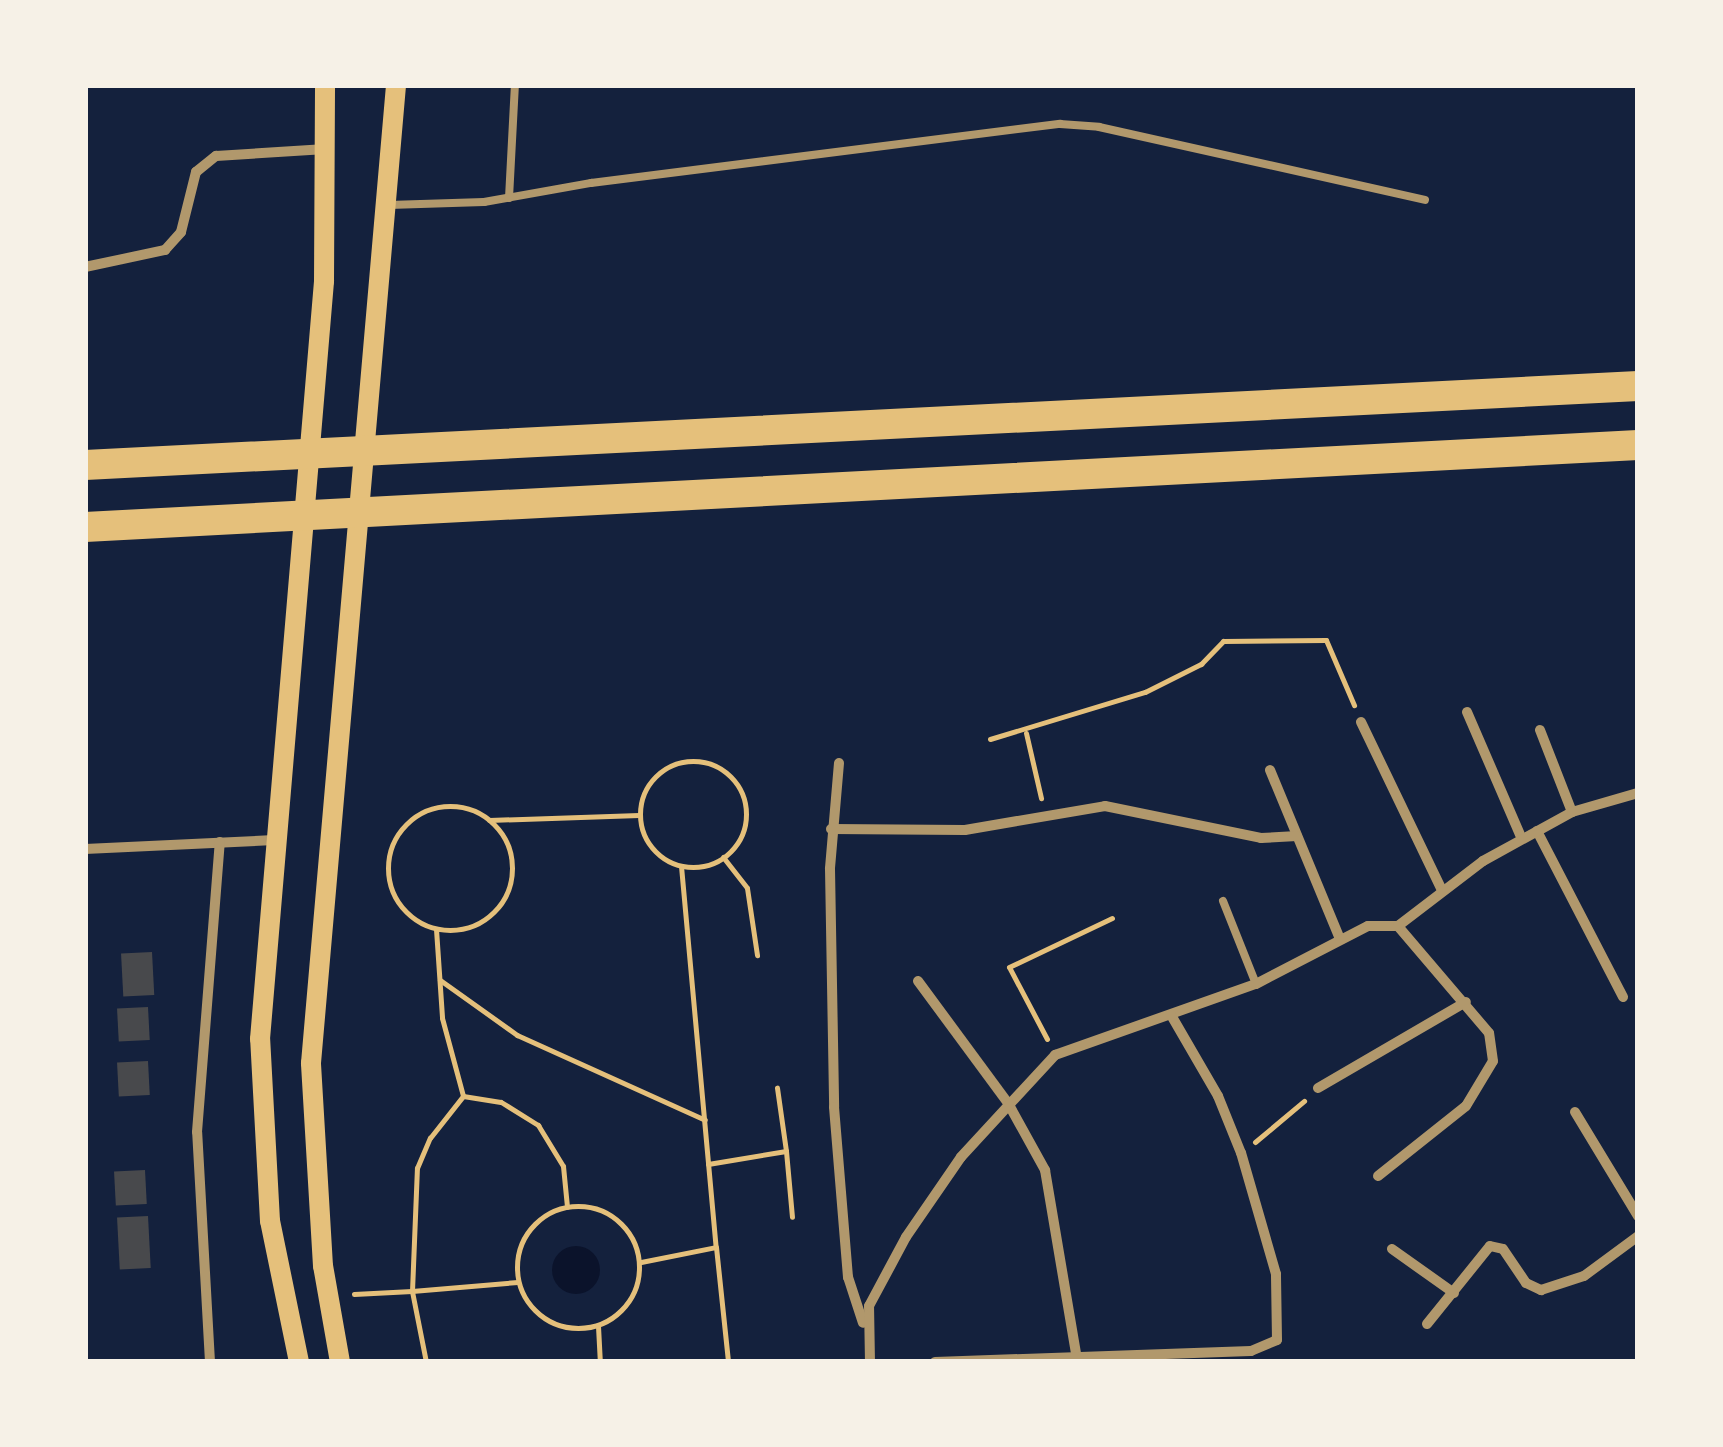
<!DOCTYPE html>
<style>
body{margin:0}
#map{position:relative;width:1723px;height:1447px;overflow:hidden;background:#14213d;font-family:Overpass,sans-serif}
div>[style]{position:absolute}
.water>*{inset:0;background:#0b132b}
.round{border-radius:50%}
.building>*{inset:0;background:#48494c;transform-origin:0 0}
.path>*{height:5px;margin:-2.5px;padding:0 2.5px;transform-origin:2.5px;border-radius:2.5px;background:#e5c07b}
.path>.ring{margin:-2.5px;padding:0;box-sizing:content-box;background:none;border:5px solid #e5c07b;border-radius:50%}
.service>*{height:8px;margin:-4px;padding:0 4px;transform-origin:4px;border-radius:4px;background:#b1986c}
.minor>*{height:10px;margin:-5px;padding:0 5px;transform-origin:5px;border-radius:5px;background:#b1986c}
.secondary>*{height:20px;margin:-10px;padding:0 10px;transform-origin:10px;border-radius:10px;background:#e5c07b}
.motorway>*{height:30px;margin:-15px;padding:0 15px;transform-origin:15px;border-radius:15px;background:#e5c07b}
span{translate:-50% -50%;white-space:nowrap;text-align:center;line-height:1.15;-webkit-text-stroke:10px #f6f1e7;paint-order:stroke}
.frame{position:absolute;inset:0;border:88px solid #f6f1e7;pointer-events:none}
</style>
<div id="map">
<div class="water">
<div class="round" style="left:552px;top:1246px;width:48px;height:48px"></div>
</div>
<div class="building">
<div style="left:152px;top:952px;width:43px;height:31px;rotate:87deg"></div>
<div style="left:148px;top:1007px;width:33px;height:31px;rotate:87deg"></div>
<div style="left:148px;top:1061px;width:34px;height:31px;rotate:87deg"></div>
<div style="left:145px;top:1170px;width:34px;height:31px;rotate:87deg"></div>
<div style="left:148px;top:1216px;width:52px;height:31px;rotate:87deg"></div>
</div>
<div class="path">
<div style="left:1026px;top:733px;width:67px;rotate:77deg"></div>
<div style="left:990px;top:739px;width:162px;rotate:-16.9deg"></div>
<div style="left:1145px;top:692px;width:63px;rotate:-26.6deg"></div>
<div style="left:1201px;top:664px;width:32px;rotate:-46deg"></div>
<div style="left:1223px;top:641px;width:103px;rotate:-0.6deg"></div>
<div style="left:1326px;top:640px;width:71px;rotate:66.7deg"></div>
<div class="ring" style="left:640px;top:761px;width:101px;height:101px"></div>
<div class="ring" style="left:388px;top:806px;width:119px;height:119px"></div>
<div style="left:489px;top:820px;width:150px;rotate:-1.9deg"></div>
<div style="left:723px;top:857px;width:39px;rotate:52deg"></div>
<div style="left:747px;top:888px;width:68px;rotate:81.5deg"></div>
<div style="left:681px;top:866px;width:383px;rotate:84.8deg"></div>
<div style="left:436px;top:929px;width:89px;rotate:86.1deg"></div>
<div style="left:442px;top:1018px;width:81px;rotate:74.9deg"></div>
<div style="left:463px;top:1096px;width:38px;rotate:9deg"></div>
<div style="left:501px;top:1102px;width:44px;rotate:31.9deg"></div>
<div style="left:538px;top:1125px;width:48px;rotate:58.6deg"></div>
<div style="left:563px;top:1166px;width:41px;rotate:84.4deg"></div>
<div style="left:440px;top:980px;width:95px;rotate:35.5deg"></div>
<div style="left:517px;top:1035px;width:206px;rotate:24.3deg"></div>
<div style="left:1047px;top:1039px;width:81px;rotate:-117.8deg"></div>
<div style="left:1009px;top:967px;width:114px;rotate:-25.4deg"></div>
<div style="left:1255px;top:1142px;width:64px;rotate:-39.9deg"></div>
<div style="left:786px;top:1151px;width:66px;rotate:84.8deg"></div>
<div style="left:708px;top:1164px;width:79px;rotate:-9.5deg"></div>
<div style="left:786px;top:1151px;width:64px;rotate:-98.1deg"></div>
<div class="ring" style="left:517px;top:1206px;width:117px;height:117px"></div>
<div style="left:641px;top:1262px;width:76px;rotate:-11.3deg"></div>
<div style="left:716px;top:1247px;width:116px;rotate:84deg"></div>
<div style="left:354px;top:1294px;width:58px;rotate:-3deg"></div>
<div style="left:412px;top:1291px;width:123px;rotate:-87.7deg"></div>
<div style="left:417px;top:1168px;width:33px;rotate:-67deg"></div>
<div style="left:430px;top:1138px;width:53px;rotate:-51.8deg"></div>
<div style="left:598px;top:1326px;width:36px;rotate:87deg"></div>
<div style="left:426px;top:1362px;width:72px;rotate:-101.2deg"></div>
<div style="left:412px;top:1291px;width:106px;rotate:-4.9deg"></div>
</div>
<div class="service">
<div style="left:509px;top:198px;width:113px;rotate:-87deg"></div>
<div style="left:389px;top:205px;width:95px;rotate:-1.8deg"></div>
<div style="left:484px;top:202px;width:109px;rotate:-10.1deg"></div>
<div style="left:591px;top:183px;width:473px;rotate:-7.2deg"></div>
<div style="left:1060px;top:124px;width:39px;rotate:4deg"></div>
<div style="left:1099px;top:127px;width:334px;rotate:12.6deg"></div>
<div style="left:1223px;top:901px;width:89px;rotate:68.3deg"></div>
</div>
<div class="minor">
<div style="left:85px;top:267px;width:82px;rotate:-12deg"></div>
<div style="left:165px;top:250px;width:24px;rotate:-48deg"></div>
<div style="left:181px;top:232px;width:62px;rotate:-76deg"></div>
<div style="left:196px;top:172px;width:26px;rotate:-39deg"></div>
<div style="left:216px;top:156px;width:110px;rotate:-3.6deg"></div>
<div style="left:1467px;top:712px;width:138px;rotate:66.6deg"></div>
<div style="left:1361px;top:722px;width:187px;rotate:64.3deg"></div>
<div style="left:1540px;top:730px;width:88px;rotate:68.7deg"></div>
<div style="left:839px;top:763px;width:106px;rotate:94.9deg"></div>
<div style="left:830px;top:869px;width:238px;rotate:89deg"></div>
<div style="left:834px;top:1107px;width:171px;rotate:85.3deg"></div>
<div style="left:848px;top:1277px;width:48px;rotate:71.9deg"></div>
<div style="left:1270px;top:770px;width:183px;rotate:67.5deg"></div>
<div style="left:831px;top:829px;width:134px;rotate:0.4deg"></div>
<div style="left:965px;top:830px;width:142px;rotate:-9.7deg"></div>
<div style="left:1105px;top:806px;width:159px;rotate:11.6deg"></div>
<div style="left:1261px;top:838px;width:36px;rotate:-3deg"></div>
<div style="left:1537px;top:831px;width:187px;rotate:62.6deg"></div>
<div style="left:85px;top:849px;width:189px;rotate:-2.7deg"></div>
<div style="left:918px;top:981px;width:152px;rotate:53.6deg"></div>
<div style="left:1008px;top:1103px;width:77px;rotate:61.1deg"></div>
<div style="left:1045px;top:1170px;width:186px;rotate:80.4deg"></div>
<div style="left:1318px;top:1088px;width:171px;rotate:-30.2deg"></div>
<div style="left:1575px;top:1112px;width:122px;rotate:58.8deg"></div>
<div style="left:1378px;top:1176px;width:112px;rotate:-38.5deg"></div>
<div style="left:1466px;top:1106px;width:52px;rotate:-59deg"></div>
<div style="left:1493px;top:1061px;width:28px;rotate:-98deg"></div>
<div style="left:1489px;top:1033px;width:140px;rotate:-130.4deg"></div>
<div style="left:1392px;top:1249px;width:76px;rotate:35.4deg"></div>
<div style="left:1427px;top:1324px;width:100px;rotate:-51.1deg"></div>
<div style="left:1490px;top:1246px;width:13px;rotate:13deg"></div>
<div style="left:1503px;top:1249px;width:41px;rotate:55.9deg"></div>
<div style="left:1526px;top:1283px;width:17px;rotate:25deg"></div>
<div style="left:1541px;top:1290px;width:45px;rotate:-18deg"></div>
<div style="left:1584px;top:1276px;width:67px;rotate:-36.5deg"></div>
<div style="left:210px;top:1362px;width:230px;rotate:-93.2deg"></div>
<div style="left:197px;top:1132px;width:291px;rotate:-85.5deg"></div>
<div style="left:870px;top:1362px;width:56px;rotate:-91deg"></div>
<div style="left:869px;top:1306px;width:78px;rotate:-61.8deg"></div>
<div style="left:906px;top:1237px;width:97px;rotate:-55.5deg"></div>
<div style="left:961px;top:1157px;width:139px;rotate:-47.3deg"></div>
<div style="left:1055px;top:1055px;width:213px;rotate:-19.5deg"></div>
<div style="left:1256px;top:984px;width:126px;rotate:-27.4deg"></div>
<div style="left:1368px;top:926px;width:30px"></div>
<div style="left:1398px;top:926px;width:107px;rotate:-37.4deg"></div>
<div style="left:1483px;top:861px;width:102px;rotate:-28.8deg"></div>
<div style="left:1572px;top:812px;width:69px;rotate:-16.1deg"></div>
<div style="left:935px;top:1362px;width:316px;rotate:-2deg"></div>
<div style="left:1251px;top:1351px;width:28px;rotate:-23deg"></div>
<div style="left:1277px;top:1340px;width:66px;rotate:-90.9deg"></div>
<div style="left:1276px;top:1274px;width:126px;rotate:-106.1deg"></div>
<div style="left:1241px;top:1153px;width:61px;rotate:-112deg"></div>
<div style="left:1218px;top:1096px;width:94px;rotate:-120.1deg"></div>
</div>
<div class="secondary">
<div style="left:299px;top:1362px;width:144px;rotate:-101.6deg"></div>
<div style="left:270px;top:1221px;width:182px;rotate:-93.1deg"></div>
<div style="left:260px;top:1039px;width:761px;rotate:-85.17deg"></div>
<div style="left:324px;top:281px;width:196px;rotate:-89.7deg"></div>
<div style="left:340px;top:1362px;width:97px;rotate:-100deg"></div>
<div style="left:323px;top:1266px;width:203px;rotate:-93.4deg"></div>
<div style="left:311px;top:1063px;width:982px;rotate:-85.03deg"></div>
</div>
<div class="motorway">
<div style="left:85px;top:465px;width:1555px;rotate:-2.91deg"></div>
<div style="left:85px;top:527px;width:1555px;rotate:-3.02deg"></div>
</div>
<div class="frame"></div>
</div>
